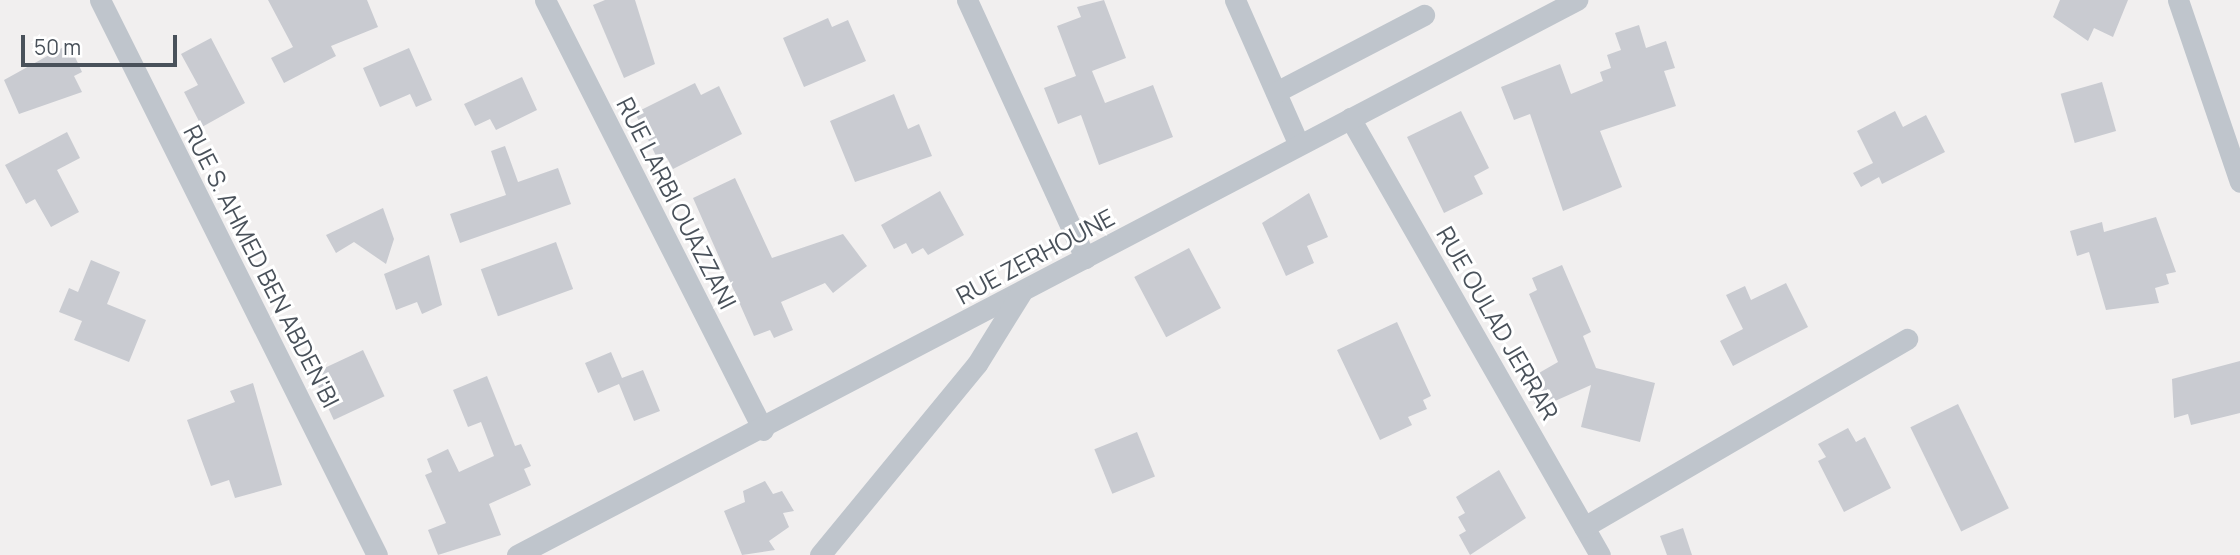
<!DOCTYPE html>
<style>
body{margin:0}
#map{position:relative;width:2240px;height:555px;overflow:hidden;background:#f1efef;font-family:Manrope,sans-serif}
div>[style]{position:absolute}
.building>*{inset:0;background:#c9cbd1;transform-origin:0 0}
.minor>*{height:21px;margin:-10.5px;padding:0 10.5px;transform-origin:10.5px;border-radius:10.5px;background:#bfc5cc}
span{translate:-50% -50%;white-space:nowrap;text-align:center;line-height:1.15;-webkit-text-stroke:6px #fff;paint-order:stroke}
.street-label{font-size:24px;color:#49515a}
.scale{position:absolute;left:21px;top:35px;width:156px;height:32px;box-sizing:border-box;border:4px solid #49515a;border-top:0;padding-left:9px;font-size:21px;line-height:24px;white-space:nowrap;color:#49515a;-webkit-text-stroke:5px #fff;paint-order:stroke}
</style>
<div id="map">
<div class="building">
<div style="clip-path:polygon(268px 0,367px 0,378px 27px,331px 46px,336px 56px,284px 83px,271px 58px,293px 47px)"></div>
<div style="clip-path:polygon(605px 0,635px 0,655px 64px,624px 78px,593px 5px)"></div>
<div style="clip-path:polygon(1104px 0,1126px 58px,1092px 71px,1105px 103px,1153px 85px,1173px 137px,1099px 165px,1081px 115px,1058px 124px,1044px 88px,1076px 76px,1057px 26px,1081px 17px,1077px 7px)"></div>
<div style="clip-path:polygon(2060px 0,2128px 0,2113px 37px,2094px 28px,2088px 41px,2053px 17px)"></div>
<div style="clip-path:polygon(828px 18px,832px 27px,848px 20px,866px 61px,804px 87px,783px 38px)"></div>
<div style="clip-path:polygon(1639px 25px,1646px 48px,1666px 41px,1675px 68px,1664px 71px,1676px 106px,1600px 131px,1622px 187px,1563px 211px,1530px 114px,1514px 120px,1501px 87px,1560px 64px,1571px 94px,1603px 81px,1600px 72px,1611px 68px,1607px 55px,1621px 50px,1615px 33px)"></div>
<div style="clip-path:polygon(211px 38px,245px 103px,202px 127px,184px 92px,198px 85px,181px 54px)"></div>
<div style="clip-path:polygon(69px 44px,82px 72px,74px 76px,82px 92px,19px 114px,4px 80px)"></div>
<div style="clip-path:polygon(409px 48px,432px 100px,416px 107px,410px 94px,380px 107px,363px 68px)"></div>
<div style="clip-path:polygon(522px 77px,537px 110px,496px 130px,490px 119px,475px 126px,464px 104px)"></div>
<div style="left:2102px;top:82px;width:51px;height:43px;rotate:74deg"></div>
<div style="clip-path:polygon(695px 83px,701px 95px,719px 86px,742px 134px,673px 169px,667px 158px,659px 162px,635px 113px)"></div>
<div style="clip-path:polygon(894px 94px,908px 129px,919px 124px,932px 156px,855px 182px,830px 121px)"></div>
<div style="clip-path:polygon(1461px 111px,1489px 168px,1474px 176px,1483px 194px,1444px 213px,1407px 137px)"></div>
<div style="clip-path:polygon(1895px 111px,1903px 127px,1926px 115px,1945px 152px,1882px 184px,1879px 177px,1861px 187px,1853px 173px,1873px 163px,1857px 131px)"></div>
<div style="clip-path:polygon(67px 132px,80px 158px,57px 170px,79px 212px,51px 227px,35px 199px,26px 204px,5px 165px)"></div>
<div style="clip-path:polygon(505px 146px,518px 182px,558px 168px,571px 204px,460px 243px,450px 214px,506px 195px,491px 151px)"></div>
<div style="clip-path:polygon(735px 178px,772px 258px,843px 234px,867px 266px,833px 293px,825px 283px,781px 302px,793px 330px,774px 338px,770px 330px,754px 336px,693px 198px)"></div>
<div style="clip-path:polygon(940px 191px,964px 235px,928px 255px,923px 248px,912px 254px,906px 243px,894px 249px,881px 225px)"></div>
<div style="clip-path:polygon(1309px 193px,1328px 237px,1307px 246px,1314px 263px,1286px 276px,1262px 223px)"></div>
<div style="clip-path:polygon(383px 208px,394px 239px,386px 264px,354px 242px,336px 253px,326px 235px)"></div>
<div style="clip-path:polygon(2156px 217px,2176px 272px,2166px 274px,2169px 284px,2155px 288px,2159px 303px,2106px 310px,2089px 252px,2077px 256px,2070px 231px,2102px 222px,2104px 232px)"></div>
<div style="left:556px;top:242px;width:50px;height:80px;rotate:70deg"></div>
<div style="left:1189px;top:248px;width:68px;height:62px;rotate:62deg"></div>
<div style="clip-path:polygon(429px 255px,442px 305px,422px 314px,417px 302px,396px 310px,384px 274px)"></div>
<div style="clip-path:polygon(91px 260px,120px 272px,107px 304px,146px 320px,129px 362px,74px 340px,82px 321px,59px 312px,69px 288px,78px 292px)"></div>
<div style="clip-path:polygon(1562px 265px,1591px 332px,1583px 336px,1596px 368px,1655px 383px,1640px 442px,1581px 427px,1591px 385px,1537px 409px,1525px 381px,1558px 362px,1529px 294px,1537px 290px,1532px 278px)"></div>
<div style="clip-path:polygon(1786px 283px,1808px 327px,1733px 366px,1720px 341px,1743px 329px,1726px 295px,1745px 286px,1751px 300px)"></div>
<div style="clip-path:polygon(1397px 322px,1431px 396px,1423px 400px,1427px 409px,1408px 417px,1412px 425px,1380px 440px,1337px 350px)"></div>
<div style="left:363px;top:350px;width:51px;height:56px;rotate:65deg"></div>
<div style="clip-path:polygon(611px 352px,622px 378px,643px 370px,660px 411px,634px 421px,619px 384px,598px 393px,585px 363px)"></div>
<div style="clip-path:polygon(2240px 361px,2240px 413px,2191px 425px,2188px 414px,2174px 418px,2172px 379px)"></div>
<div style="clip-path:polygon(487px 376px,515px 446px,521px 444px,531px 466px,524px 469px,531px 485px,489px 504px,501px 535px,438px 555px,428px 530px,446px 523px,425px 475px,432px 472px,427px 459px,448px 449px,459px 472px,494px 456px,481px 422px,468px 427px,453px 390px)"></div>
<div style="clip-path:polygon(253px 383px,282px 485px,235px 498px,229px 480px,211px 486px,187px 420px,235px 402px,230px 391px)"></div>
<div style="left:1958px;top:404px;width:116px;height:53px;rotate:64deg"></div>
<div style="clip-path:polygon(1848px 428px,1856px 442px,1865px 437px,1891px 488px,1844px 512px,1818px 461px,1826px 457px,1818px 444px)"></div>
<div style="left:1137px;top:432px;width:48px;height:46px;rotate:68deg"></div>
<div style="clip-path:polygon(1499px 470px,1526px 518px,1470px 555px,1459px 535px,1466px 531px,1458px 517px,1465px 513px,1456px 497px)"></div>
<div style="clip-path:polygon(765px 481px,773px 494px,782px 491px,794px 511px,783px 513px,789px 527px,769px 541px,775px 550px,742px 555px,724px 511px,745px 502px,743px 491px)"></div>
<div style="clip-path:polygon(1683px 528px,1692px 555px,1667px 555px,1660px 536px)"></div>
</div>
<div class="minor">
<div style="left:100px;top:0;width:620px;rotate:63.48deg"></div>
<div style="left:545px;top:0;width:482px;rotate:63.1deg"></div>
<div style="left:967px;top:0;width:284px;rotate:65.4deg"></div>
<div style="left:1235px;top:0;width:158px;rotate:66.2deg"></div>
<div style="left:2178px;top:0;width:192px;rotate:71.2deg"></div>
<div style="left:1276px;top:92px;width:167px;rotate:-27.5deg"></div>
<div style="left:1350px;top:118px;width:503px;rotate:60.23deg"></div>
<div style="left:1584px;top:527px;width:374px;rotate:-30.2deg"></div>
<div style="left:517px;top:555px;width:1197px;rotate:-27.64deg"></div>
<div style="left:820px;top:555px;width:247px;rotate:-50.6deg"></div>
<div style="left:977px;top:364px;width:84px;rotate:-58.2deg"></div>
</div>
<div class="street-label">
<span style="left:677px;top:203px;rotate:63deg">RUE LARBI OUAZZANI</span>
<span style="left:1035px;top:256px;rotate:-28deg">RUE ZERHOUNE</span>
<span style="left:262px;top:266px;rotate:63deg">RUE S. AHMED BEN ABDEN'BI</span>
<span style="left:1498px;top:323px;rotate:60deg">RUE OULAD JERRAR</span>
</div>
<div class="scale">50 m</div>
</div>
